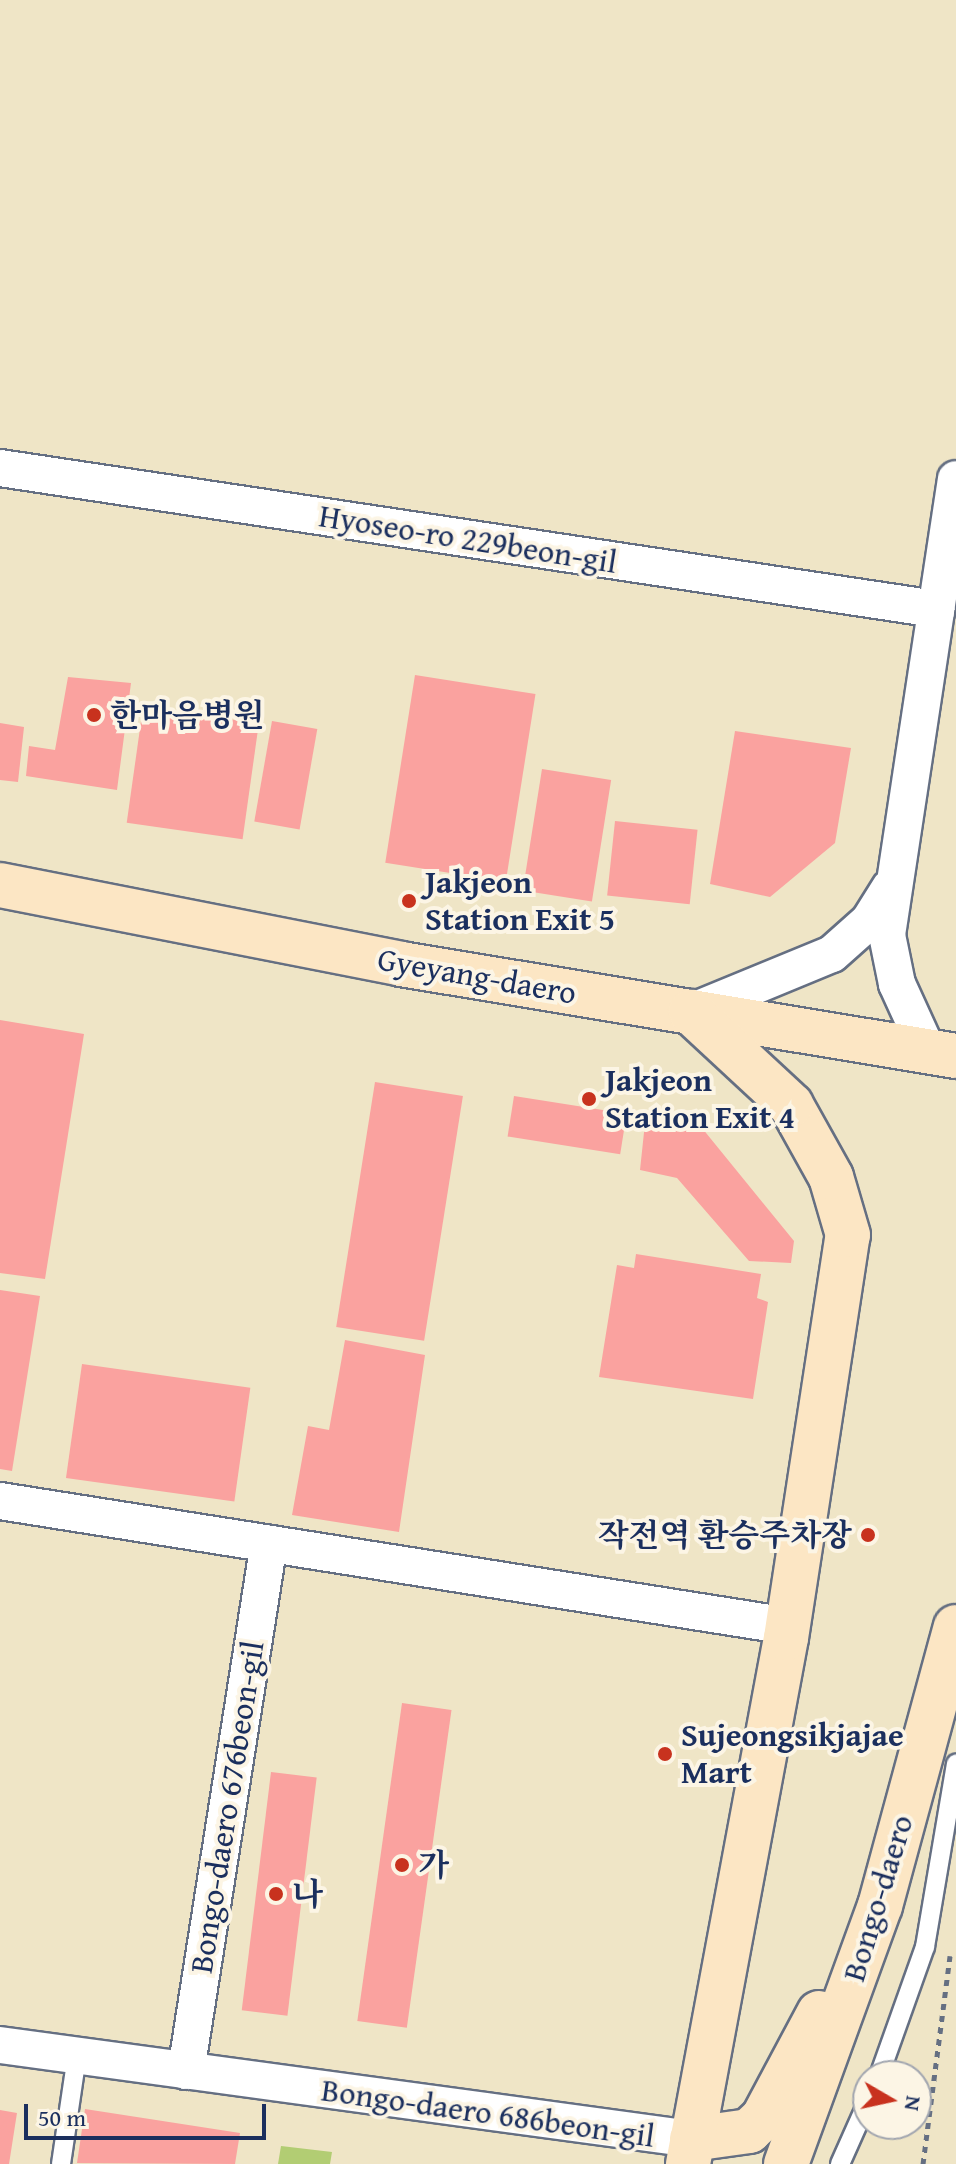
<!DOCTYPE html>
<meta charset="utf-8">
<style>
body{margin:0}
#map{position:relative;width:956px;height:2164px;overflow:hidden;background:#efe5c6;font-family:"Gentium Book Plus","Noto Serif KR",serif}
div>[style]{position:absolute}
.green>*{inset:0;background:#b2cd73}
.building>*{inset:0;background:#faa29f;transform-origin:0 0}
.path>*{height:5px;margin-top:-2.5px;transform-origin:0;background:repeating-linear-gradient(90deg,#656f82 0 6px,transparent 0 12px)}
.roads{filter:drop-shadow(2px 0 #656f82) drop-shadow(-2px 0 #656f82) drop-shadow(0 2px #656f82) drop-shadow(0 -2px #656f82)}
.lane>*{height:18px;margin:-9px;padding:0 9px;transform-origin:9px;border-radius:9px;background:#fff}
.street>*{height:36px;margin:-18px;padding:0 18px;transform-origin:18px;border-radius:18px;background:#fff}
.secondary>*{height:44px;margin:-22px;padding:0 22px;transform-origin:22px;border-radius:22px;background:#fce6c4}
.dots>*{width:22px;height:22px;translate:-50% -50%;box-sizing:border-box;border:4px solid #fcf5e5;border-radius:50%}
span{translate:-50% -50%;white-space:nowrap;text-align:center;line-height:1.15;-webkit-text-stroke:8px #fcf5e5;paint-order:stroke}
.street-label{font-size:32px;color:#1b2f5e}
.poi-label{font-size:32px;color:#1b2f5e;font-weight:700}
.left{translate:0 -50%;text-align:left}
.right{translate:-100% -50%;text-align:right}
.north{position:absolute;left:852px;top:2060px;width:80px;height:80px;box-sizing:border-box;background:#fcf5e5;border:2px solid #a2a6af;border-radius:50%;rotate:99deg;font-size:22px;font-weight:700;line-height:32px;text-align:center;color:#1b2f5e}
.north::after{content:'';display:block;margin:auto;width:28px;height:36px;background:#c8321e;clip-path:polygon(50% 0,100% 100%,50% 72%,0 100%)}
.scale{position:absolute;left:24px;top:2104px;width:242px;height:36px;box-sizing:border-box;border:4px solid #1b2f5e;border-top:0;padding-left:10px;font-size:24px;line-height:28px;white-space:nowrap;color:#1b2f5e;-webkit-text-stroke:6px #fcf5e5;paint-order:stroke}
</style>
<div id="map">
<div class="green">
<div style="clip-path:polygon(281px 2146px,332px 2152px,330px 2164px,278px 2164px)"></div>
</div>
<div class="building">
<div style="left:415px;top:675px;width:122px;height:190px;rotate:9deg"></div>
<div style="clip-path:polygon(68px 677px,131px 683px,117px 790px,26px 776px,29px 746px,55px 750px)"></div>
<div style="left:143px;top:707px;width:117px;height:117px;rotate:8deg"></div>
<div style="left:272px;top:721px;width:46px;height:102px;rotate:10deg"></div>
<div style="clip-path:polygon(0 723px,24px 727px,18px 782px,0 780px)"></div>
<div style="clip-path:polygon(735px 731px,851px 748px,835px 843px,770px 897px,710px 884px)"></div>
<div style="left:542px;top:769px;width:70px;height:123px;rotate:9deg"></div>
<div style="left:615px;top:821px;width:83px;height:75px;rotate:6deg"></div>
<div style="clip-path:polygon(0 1020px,84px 1034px,45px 1279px,0 1273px)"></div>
<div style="left:375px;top:1082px;width:89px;height:248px;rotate:9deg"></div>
<div style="left:514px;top:1096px;width:114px;height:41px;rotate:9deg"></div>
<div style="clip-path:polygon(645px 1123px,702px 1128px,794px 1241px,791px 1263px,749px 1261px,677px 1178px,640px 1170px)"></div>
<div style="clip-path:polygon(636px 1254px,761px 1274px,757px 1298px,768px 1302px,753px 1399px,599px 1377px,617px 1265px,634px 1268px)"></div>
<div style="clip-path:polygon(0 1290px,40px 1296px,12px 1471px,0 1469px)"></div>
<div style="clip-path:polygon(345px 1340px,425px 1355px,399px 1532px,292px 1515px,308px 1426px,329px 1430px)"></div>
<div style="left:82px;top:1364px;width:170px;height:115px;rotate:8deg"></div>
<div style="left:402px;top:1703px;width:50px;height:321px;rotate:8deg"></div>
<div style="left:271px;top:1772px;width:46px;height:240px;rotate:7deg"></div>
<div style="clip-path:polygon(85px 2109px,240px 2133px,235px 2164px,77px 2163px)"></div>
<div style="clip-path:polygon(0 2110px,17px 2113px,9px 2164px,0 2164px)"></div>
</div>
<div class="path">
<div style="left:923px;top:2164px;width:210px;rotate:-82.6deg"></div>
</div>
<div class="roads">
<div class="lane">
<div style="left:879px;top:2076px;width:137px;rotate:-70.4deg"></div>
<div style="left:925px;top:1947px;width:186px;rotate:-80.4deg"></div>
<div style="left:61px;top:2164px;width:109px;rotate:-81.6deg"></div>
<div style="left:840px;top:2164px;width:69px;rotate:-66deg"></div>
</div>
<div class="street">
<div style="left:0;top:468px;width:947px;rotate:8.57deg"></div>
<div style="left:691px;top:1012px;width:152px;rotate:-22.4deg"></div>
<div style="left:832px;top:954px;width:50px;rotate:-41.7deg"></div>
<div style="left:869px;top:921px;width:39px;rotate:-58deg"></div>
<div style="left:928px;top:1052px;width:75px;rotate:-114.5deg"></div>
<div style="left:897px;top:984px;width:50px;rotate:-101.5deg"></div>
<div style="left:887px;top:935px;width:461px;rotate:-81.4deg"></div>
<div style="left:0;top:1501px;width:798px;rotate:9.01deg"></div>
<div style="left:0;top:2045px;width:698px;rotate:7.74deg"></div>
<div style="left:186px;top:2071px;width:534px;rotate:-81.07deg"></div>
</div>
<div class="secondary">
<div style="left:0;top:885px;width:409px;rotate:11.1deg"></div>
<div style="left:401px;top:964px;width:563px;rotate:9.41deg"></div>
<div style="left:692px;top:2139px;width:58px;rotate:-8deg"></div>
<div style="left:749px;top:2131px;width:19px;rotate:-43deg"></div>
<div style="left:763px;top:2118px;width:119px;rotate:-61.9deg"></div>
<div style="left:688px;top:2164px;width:535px;rotate:-79.45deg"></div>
<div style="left:786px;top:1638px;width:408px;rotate:-81.3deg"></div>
<div style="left:848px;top:1235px;width:60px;rotate:-106.3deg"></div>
<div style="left:831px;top:1177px;width:82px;rotate:-119.1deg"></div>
<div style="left:791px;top:1105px;width:137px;rotate:-137.1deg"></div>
<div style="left:786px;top:2164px;width:275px;rotate:-70deg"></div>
<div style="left:880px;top:1906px;width:289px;rotate:-74.8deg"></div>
</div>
</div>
<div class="dots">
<div style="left:94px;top:715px;background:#c8321e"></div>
<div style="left:409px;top:901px;background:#c8321e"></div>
<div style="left:589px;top:1099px;background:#c8321e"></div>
<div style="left:868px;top:1535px;background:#c8321e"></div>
<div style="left:665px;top:1754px;background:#c8321e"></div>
<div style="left:402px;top:1865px;background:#c8321e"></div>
<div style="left:276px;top:1894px;background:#c8321e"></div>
</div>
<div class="street-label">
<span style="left:468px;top:539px;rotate:9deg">Hyoseo-ro 229beon-gil</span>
<span style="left:477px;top:976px;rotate:10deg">Gyeyang-daero</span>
<span style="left:227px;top:1807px;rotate:-81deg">Bongo-daero 676beon-gil</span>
<span style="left:878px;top:1898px;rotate:-73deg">Bongo-daero</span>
<span style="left:488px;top:2113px;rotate:8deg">Bongo-daero 686beon-gil</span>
</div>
<div class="poi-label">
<span class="left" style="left:110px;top:715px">한마음병원</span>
<span class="left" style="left:425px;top:901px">Jakjeon<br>Station Exit 5</span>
<span class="left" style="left:605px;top:1099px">Jakjeon<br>Station Exit 4</span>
<span class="right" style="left:852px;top:1535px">작전역 환승주차장</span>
<span class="left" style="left:681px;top:1754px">Sujeongsikjajae<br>Mart</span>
<span class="left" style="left:418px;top:1865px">가</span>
<span class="left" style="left:292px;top:1894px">나</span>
</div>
<div class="north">N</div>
<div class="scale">50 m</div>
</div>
